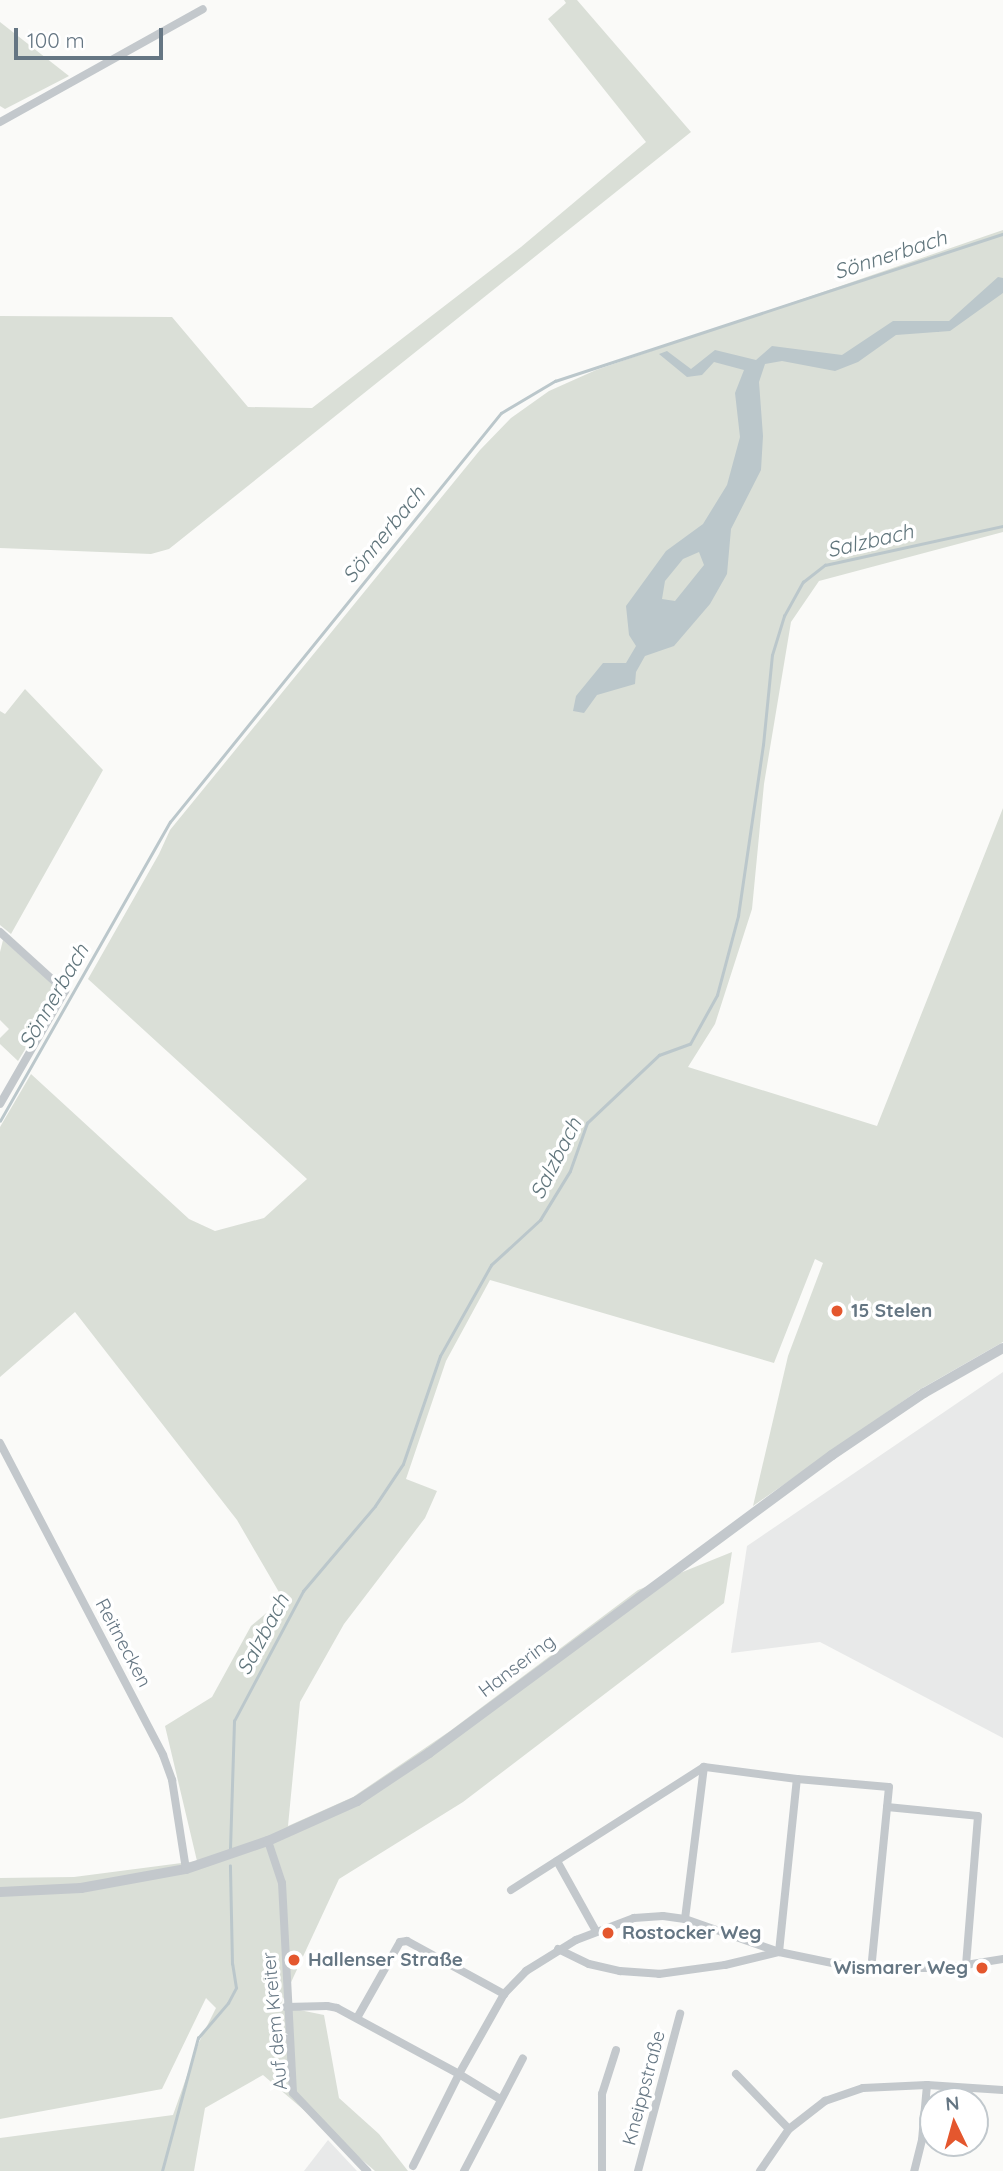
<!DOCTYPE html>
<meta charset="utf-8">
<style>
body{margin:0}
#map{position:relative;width:1003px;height:2171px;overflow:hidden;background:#fafaf8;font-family:Quicksand,sans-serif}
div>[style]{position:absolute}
.built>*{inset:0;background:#e8e9e9}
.green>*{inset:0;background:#dadfd7}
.water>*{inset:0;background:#bbc7cb}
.stream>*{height:2.5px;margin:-1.25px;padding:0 1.25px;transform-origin:1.25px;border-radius:1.25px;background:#bbc7cb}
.minor>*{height:8px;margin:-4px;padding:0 4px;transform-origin:4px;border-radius:4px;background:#c3c8cc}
.tertiary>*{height:10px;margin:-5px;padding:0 5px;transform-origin:5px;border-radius:5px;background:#c3c8cc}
.dots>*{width:19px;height:19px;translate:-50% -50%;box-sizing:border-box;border:4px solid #fff;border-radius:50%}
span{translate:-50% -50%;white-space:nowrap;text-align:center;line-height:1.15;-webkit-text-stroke:7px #fff;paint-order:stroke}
.poi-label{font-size:19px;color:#657683;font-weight:700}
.left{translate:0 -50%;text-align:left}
.right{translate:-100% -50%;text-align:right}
.street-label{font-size:19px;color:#657683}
.water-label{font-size:21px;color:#60757c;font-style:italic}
.north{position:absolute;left:919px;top:2087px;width:70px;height:70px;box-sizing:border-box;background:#fff;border:2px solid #c1c8cd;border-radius:50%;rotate:355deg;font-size:19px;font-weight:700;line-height:28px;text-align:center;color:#657683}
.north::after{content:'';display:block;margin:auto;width:24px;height:32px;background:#e4572e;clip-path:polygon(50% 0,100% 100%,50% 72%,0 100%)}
.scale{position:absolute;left:14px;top:28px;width:149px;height:32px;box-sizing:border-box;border:4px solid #657683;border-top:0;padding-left:9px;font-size:21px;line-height:24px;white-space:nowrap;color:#657683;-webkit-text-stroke:5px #fff;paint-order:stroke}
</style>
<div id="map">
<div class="built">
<div style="clip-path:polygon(1003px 1372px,1003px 1738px,820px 1642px,731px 1653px,747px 1546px)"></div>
<div style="clip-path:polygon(328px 2140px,357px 2171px,304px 2171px)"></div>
</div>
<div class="green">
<div style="clip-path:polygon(564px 0,577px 0,691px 132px,169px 549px,151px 554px,0 548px,0 316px,172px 317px,248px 407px,312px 408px,521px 247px,646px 142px,548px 19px,566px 3px)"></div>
<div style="clip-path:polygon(0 22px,69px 76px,5px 109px,0 106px)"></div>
<div style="clip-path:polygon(1003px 230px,1003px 532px,819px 581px,791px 622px,764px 784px,752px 909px,715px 1024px,688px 1067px,877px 1126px,1003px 808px,1003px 1342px,919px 1390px,753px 1506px,788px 1356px,823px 1263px,815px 1259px,774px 1363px,490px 1280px,446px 1361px,406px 1479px,437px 1491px,425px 1518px,344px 1624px,300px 1702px,288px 1826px,353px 1797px,450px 1731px,638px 1590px,732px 1552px,724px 1603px,463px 1802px,339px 1879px,280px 2006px,324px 2015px,339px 2098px,379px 2134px,408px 2171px,375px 2171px,263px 2075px,205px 2108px,194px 2171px,0 2171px,0 2138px,173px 2115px,199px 2042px,216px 2008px,206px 1998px,162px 2089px,0 2119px,0 1878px,74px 1877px,197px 1861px,165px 1726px,212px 1697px,251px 1626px,283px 1599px,237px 1520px,75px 1312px,0 1377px,0 1127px,31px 1074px,189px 1219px,215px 1231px,264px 1218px,307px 1179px,88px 979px,159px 854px,170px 830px,480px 450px,511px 418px,549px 391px,596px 370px)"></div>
<div style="clip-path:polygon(25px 689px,103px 770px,11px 934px,0 925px,0 711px,5px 714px)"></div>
<div style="clip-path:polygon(3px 940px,54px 985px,56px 999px,18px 1061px,0 1044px,0 1038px,9px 1029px,0 1020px,0 952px)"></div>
</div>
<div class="water">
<div style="clip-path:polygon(evenodd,998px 277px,1003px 278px,1003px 293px,950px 331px,896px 335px,858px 362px,835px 371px,782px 361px,765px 364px,759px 382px,763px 436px,761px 470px,731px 529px,727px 574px,710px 604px,674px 646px,645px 656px,636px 672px,635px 684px,597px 695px,584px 713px,573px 711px,576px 696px,603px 663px,626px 663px,636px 646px,629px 635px,626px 606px,666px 551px,703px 524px,727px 485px,740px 437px,735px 393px,744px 370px,714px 362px,702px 375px,687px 377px,659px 354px,667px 351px,691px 369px,715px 350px,756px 360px,772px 346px,842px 355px,893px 321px,949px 321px,998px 277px,699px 552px,704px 565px,675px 601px,662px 599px,665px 581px,683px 559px,699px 552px)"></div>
</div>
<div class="stream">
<div style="left:0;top:1121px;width:344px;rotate:-60.4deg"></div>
<div style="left:170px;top:822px;width:526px;rotate:-51.02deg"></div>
<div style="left:501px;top:413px;width:63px;rotate:-30.7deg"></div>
<div style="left:555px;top:381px;width:472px;rotate:-18.2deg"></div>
<div style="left:230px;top:1849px;width:128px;rotate:-88.2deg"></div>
<div style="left:234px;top:1721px;width:147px;rotate:-62deg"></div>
<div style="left:303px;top:1591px;width:111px;rotate:-49.7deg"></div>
<div style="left:375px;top:1506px;width:50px;rotate:-56.3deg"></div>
<div style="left:403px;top:1464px;width:114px;rotate:-71.1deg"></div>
<div style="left:440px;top:1356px;width:104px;rotate:-60.7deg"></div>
<div style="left:491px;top:1265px;width:67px;rotate:-42.6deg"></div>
<div style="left:540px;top:1220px;width:57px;rotate:-58.5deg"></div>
<div style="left:570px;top:1171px;width:51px;rotate:-70.5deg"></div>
<div style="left:587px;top:1123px;width:99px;rotate:-43.4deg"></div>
<div style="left:659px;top:1055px;width:33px;rotate:-20deg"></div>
<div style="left:690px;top:1044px;width:56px;rotate:-61.1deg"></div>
<div style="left:717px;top:995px;width:82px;rotate:-75.1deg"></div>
<div style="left:738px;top:916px;width:173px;rotate:-81.7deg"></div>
<div style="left:763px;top:745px;width:90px;rotate:-84.3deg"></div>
<div style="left:772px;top:655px;width:41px;rotate:-72.9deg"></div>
<div style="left:784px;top:616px;width:39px;rotate:-61deg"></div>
<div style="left:803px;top:582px;width:28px;rotate:-38deg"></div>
<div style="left:825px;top:565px;width:182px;rotate:-12.4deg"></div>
<div style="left:162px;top:2171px;width:138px;rotate:-74.9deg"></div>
<div style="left:198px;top:2038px;width:46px;rotate:-49.4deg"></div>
<div style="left:228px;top:2003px;width:17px;rotate:-62deg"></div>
<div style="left:236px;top:1988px;width:24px;rotate:-99deg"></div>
<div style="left:232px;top:1964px;width:98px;rotate:-91.2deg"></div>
</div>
<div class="minor">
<div style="left:0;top:122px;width:232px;rotate:-29.1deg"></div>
<div style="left:0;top:932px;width:88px;rotate:42.2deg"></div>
<div style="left:65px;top:991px;width:130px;rotate:119.9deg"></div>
<div style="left:0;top:1443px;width:352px;rotate:62.4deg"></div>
<div style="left:163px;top:1755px;width:27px;rotate:70deg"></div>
<div style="left:172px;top:1780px;width:90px;rotate:81.1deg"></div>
<div style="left:797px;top:1779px;width:92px;rotate:5deg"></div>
<div style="left:889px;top:1787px;width:183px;rotate:95.6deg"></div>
<div style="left:887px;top:1807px;width:91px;rotate:5.6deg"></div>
<div style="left:978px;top:1816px;width:149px;rotate:94.6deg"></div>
<div style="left:268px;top:1841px;width:44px;rotate:71.6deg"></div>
<div style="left:282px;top:1883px;width:210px;rotate:87deg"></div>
<div style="left:293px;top:2093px;width:108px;rotate:46.5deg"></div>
<div style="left:557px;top:1861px;width:80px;rotate:60.9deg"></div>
<div style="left:511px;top:1890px;width:229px;rotate:-32.5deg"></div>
<div style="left:685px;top:1919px;width:153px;rotate:-82.9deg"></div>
<div style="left:558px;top:1949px;width:34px;rotate:26deg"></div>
<div style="left:589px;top:1964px;width:32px;rotate:13deg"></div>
<div style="left:620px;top:1971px;width:39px;rotate:4deg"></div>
<div style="left:659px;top:1974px;width:67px;rotate:-7.8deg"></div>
<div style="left:725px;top:1965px;width:56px;rotate:-13.5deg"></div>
<div style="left:779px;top:1952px;width:174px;rotate:-84.1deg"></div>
<div style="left:797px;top:1779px;width:94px;rotate:-172.6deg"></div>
<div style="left:286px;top:2007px;width:41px;rotate:-1.4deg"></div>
<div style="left:327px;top:2006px;width:10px;rotate:11deg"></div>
<div style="left:337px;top:2008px;width:139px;rotate:28.4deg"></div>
<div style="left:459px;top:2074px;width:92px;rotate:-60.6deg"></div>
<div style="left:504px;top:1994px;width:32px;rotate:-46deg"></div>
<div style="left:526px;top:1971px;width:59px;rotate:-31.8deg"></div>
<div style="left:576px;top:1940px;width:62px;rotate:-20.8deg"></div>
<div style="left:634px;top:1918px;width:29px;rotate:-4deg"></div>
<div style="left:663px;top:1916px;width:22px;rotate:8deg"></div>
<div style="left:685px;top:1919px;width:100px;rotate:19.3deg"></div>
<div style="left:779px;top:1952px;width:79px;rotate:11.7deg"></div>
<div style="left:856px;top:1968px;width:91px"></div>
<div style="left:947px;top:1968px;width:57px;rotate:-9.1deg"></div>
<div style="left:357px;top:2018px;width:87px;rotate:-60.5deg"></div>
<div style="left:400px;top:1942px;width:7px;rotate:-8deg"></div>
<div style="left:407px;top:1941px;width:111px;rotate:28.7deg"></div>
<div style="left:736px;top:2074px;width:76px;rotate:46.1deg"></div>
<div style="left:927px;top:2085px;width:76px;rotate:3.8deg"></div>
<div style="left:413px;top:2166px;width:103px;rotate:-63.4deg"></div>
<div style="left:459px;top:2074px;width:48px;rotate:31.4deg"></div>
<div style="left:464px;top:2171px;width:127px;rotate:-62.4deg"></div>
<div style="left:602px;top:2171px;width:77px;rotate:-90deg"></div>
<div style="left:602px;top:2094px;width:46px;rotate:-72.3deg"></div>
<div style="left:638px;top:2171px;width:163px;rotate:-75deg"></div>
<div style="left:760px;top:2171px;width:51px;rotate:-55.4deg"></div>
<div style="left:789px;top:2129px;width:46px;rotate:-37.9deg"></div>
<div style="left:825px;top:2101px;width:40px;rotate:-18.9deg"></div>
<div style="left:863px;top:2088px;width:64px;rotate:-2.7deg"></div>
<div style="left:927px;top:2085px;width:55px;rotate:95.2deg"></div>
<div style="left:922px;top:2140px;width:32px;rotate:104deg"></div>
</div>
<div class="tertiary">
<div style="left:0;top:1892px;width:81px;rotate:-2.8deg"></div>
<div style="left:81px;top:1888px;width:107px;rotate:-10.3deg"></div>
<div style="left:186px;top:1869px;width:87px;rotate:-18.9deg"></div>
<div style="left:268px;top:1841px;width:98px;rotate:-24.2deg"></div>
<div style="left:357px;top:1801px;width:87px;rotate:-33.7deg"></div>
<div style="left:429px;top:1753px;width:501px;rotate:-36.48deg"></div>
<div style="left:832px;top:1455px;width:111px;rotate:-34deg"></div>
<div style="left:924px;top:1393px;width:91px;rotate:-29.7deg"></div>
</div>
<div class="dots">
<div style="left:837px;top:1311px;background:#e4572e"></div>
<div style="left:608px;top:1933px;background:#e4572e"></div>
<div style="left:294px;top:1960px;background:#e4572e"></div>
<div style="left:982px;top:1968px;background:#e4572e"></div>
</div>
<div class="poi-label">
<span class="left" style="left:851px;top:1311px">15 Stelen</span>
<span class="left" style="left:622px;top:1933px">Rostocker Weg</span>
<span class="left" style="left:308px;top:1960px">Hallenser Straße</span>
<span class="right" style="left:968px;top:1968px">Wismarer Weg</span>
</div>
<div class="street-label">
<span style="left:123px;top:1643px;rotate:62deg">Reitnecken</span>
<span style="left:517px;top:1666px;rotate:-37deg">Hansering</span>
<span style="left:275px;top:2021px;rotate:-95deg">Auf dem Kreiter</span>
<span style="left:644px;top:2088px;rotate:-75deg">Kneippstraße</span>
</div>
<div class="water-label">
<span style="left:890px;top:254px;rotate:-18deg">Sönnerbach</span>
<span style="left:383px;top:534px;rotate:-51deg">Sönnerbach</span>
<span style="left:870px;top:540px;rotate:-13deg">Salzbach</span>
<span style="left:53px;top:996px;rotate:-60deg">Sönnerbach</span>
<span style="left:555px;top:1158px;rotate:-63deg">Salzbach</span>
<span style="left:262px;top:1634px;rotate:-62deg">Salzbach</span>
</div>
<div class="north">N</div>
<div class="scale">100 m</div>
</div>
